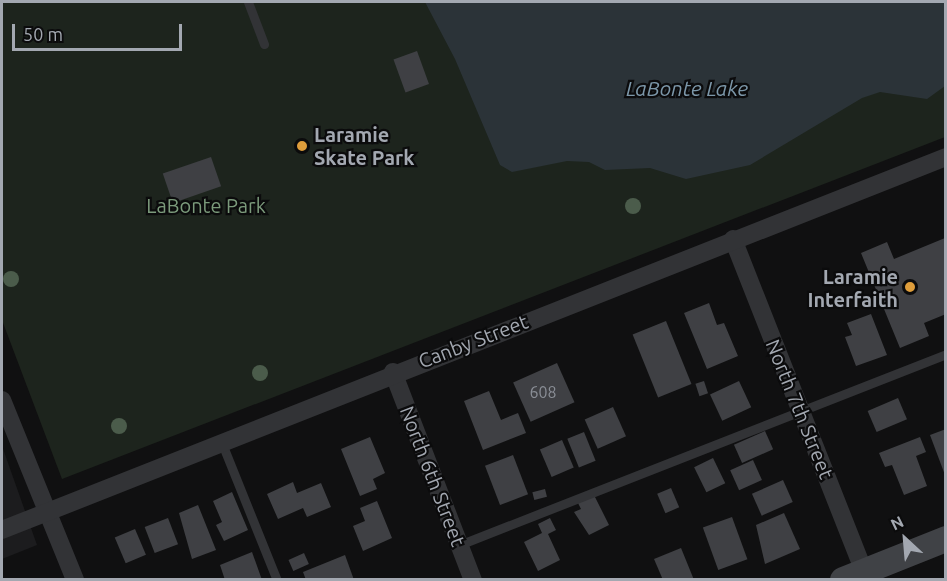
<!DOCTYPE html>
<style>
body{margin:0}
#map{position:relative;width:947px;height:581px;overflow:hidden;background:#101011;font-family:Ubuntu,sans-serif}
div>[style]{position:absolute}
.built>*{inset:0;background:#1c1c1e}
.green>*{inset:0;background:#1d241d}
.water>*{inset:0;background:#2b3338}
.building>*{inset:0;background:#3f4044;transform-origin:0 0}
.lane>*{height:9px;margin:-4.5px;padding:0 4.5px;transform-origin:4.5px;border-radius:4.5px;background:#323336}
.street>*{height:18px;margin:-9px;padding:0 9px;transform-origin:9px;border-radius:9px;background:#323336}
.secondary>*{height:26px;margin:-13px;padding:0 13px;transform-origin:13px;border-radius:13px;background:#404246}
.trees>*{width:16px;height:16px;margin:-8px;border-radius:50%;background:#4b5c4b}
.dots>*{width:16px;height:16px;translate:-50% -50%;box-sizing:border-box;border:3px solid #0b0b0c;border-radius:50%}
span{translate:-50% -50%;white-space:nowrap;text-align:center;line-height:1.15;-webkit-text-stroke:4.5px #0b0b0c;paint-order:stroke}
.number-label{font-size:16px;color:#8a8e96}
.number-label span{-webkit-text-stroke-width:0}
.poi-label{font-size:20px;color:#a3a8b1;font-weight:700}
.left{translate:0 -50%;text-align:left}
.right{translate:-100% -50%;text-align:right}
.park-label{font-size:20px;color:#7b9a7b}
.street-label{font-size:20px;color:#a3a8b1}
.water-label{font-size:21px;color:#7c97a9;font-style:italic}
.frame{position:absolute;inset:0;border:3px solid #a3a8b1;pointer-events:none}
.north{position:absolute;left:875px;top:509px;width:60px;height:60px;-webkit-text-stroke:4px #0b0b0c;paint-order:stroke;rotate:334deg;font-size:16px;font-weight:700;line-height:24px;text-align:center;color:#a3a8b1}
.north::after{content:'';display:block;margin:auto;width:21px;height:27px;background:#a3a8b1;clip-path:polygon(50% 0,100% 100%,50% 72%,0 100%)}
.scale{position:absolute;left:12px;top:24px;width:170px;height:27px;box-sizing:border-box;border:3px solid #a3a8b1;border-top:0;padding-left:8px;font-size:18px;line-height:21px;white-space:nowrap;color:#a3a8b1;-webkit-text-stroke:4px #0b0b0c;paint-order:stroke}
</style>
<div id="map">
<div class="built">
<div style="clip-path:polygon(2px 446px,37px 545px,2px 559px)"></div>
</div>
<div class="green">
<div style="clip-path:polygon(2px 2px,945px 2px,945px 137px,62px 479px,2px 320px)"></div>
</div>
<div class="water">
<div style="clip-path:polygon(425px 2px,945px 2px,945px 86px,927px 99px,880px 92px,862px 98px,750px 165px,686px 179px,650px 168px,605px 170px,589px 162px,567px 161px,512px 172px,500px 165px,455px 59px)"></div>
</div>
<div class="building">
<div style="left:417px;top:51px;width:35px;height:25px;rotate:70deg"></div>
<div style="left:211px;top:157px;width:31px;height:51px;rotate:71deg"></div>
<div style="clip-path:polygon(945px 238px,946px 314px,924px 323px,929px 336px,900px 348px,861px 253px,887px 242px,894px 259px)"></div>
<div style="left:869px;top:295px;width:11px;height:9px;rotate:68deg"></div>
<div style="clip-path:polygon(709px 303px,717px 325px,724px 323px,738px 356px,707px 369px,684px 313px)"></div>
<div style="clip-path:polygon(871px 314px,887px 355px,856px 366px,845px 337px,852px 335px,847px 323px)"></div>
<div style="left:666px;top:321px;width:68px;height:36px;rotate:68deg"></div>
<div style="left:557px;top:363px;width:43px;height:48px;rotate:66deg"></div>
<div style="left:704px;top:381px;width:13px;height:9px;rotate:72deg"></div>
<div style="left:739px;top:381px;width:29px;height:32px;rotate:65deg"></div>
<div style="clip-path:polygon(489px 391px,501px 420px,518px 413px,526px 433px,483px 450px,464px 401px)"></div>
<div style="left:898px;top:398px;width:23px;height:33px;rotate:67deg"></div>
<div style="left:613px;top:407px;width:32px;height:31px;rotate:66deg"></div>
<div style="clip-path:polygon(946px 429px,946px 475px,945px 475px,930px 435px)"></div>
<div style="left:765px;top:431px;width:20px;height:34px;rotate:66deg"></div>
<div style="left:584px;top:432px;width:31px;height:18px;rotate:68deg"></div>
<div style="clip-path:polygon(370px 437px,385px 473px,373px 479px,377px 489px,360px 496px,341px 449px)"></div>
<div style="clip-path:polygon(920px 437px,926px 452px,916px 456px,927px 486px,904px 495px,892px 465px,885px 467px,879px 453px)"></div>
<div style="left:562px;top:440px;width:30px;height:24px;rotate:67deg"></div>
<div style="left:513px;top:455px;width:42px;height:30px;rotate:69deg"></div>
<div style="left:713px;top:458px;width:28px;height:21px;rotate:64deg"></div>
<div style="left:753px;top:460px;width:22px;height:25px;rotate:66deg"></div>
<div style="left:783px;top:480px;width:24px;height:34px;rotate:66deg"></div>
<div style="clip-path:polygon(293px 482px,297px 493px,321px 483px,331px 507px,307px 517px,303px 508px,278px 519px,267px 494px)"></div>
<div style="left:671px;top:488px;width:21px;height:15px;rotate:67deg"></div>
<div style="left:545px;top:489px;width:8px;height:13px;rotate:76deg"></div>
<div style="clip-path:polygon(232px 492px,248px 530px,224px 541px,216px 525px,222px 522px,213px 501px)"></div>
<div style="clip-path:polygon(594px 495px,609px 525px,589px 535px,574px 512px,581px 509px,578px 503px)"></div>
<div style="clip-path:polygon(377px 501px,392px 538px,363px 551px,353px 526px,365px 521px,360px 508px)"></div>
<div style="clip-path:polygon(198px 505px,216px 550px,192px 559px,179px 513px)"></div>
<div style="clip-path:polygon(784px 513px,800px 549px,765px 564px,756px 525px)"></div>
<div style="left:732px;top:517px;width:45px;height:31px;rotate:70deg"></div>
<div style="left:168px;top:518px;width:28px;height:25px;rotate:69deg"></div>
<div style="clip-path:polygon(550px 518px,556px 530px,548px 534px,560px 560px,538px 571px,524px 542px,542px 533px,538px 524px)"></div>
<div style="left:135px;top:529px;width:28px;height:22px;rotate:67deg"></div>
<div style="clip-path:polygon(681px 548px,694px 580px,663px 580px,654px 559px)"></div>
<div style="clip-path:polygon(252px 552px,262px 580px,225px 580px,220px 565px)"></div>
<div style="left:304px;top:553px;width:12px;height:17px;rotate:66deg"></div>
<div style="clip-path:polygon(345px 555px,354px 580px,306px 580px,303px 572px)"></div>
</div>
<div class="lane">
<div style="left:248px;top:2px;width:45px;rotate:69.1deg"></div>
<div style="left:221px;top:441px;width:150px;rotate:68.1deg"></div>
<div style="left:459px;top:545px;width:523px;rotate:-21.41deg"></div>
</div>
<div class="street">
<div style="left:733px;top:239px;width:366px;rotate:68.5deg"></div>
<div style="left:393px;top:372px;width:223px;rotate:69deg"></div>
<div style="left:2px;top:400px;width:194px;rotate:67.9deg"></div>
<div style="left:2px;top:530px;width:1015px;rotate:-21.56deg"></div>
</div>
<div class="secondary">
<div style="left:843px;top:580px;width:111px;rotate:-21.7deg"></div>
</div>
<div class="trees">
<div style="left:633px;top:206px"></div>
<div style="left:11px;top:279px"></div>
<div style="left:260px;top:373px"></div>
<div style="left:119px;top:426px"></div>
</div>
<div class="dots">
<div style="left:302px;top:146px;background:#de9d3b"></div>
<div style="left:910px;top:287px;background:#de9d3b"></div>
</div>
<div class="number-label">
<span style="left:543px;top:392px">608</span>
</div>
<div class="poi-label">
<span class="left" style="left:314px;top:146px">Laramie<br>Skate Park</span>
<span class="right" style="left:898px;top:288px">Laramie<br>Interfaith</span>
</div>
<div class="park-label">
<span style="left:206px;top:205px">LaBonte Park</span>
</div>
<div class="street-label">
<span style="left:473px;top:341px;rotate:-21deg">Canby Street</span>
<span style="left:800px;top:409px;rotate:68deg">North 7th Street</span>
<span style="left:433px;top:476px;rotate:69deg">North 6th Street</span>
</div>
<div class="water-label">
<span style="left:687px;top:88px">LaBonte Lake</span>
</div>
<div class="frame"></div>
<div class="north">N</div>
<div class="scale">50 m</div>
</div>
